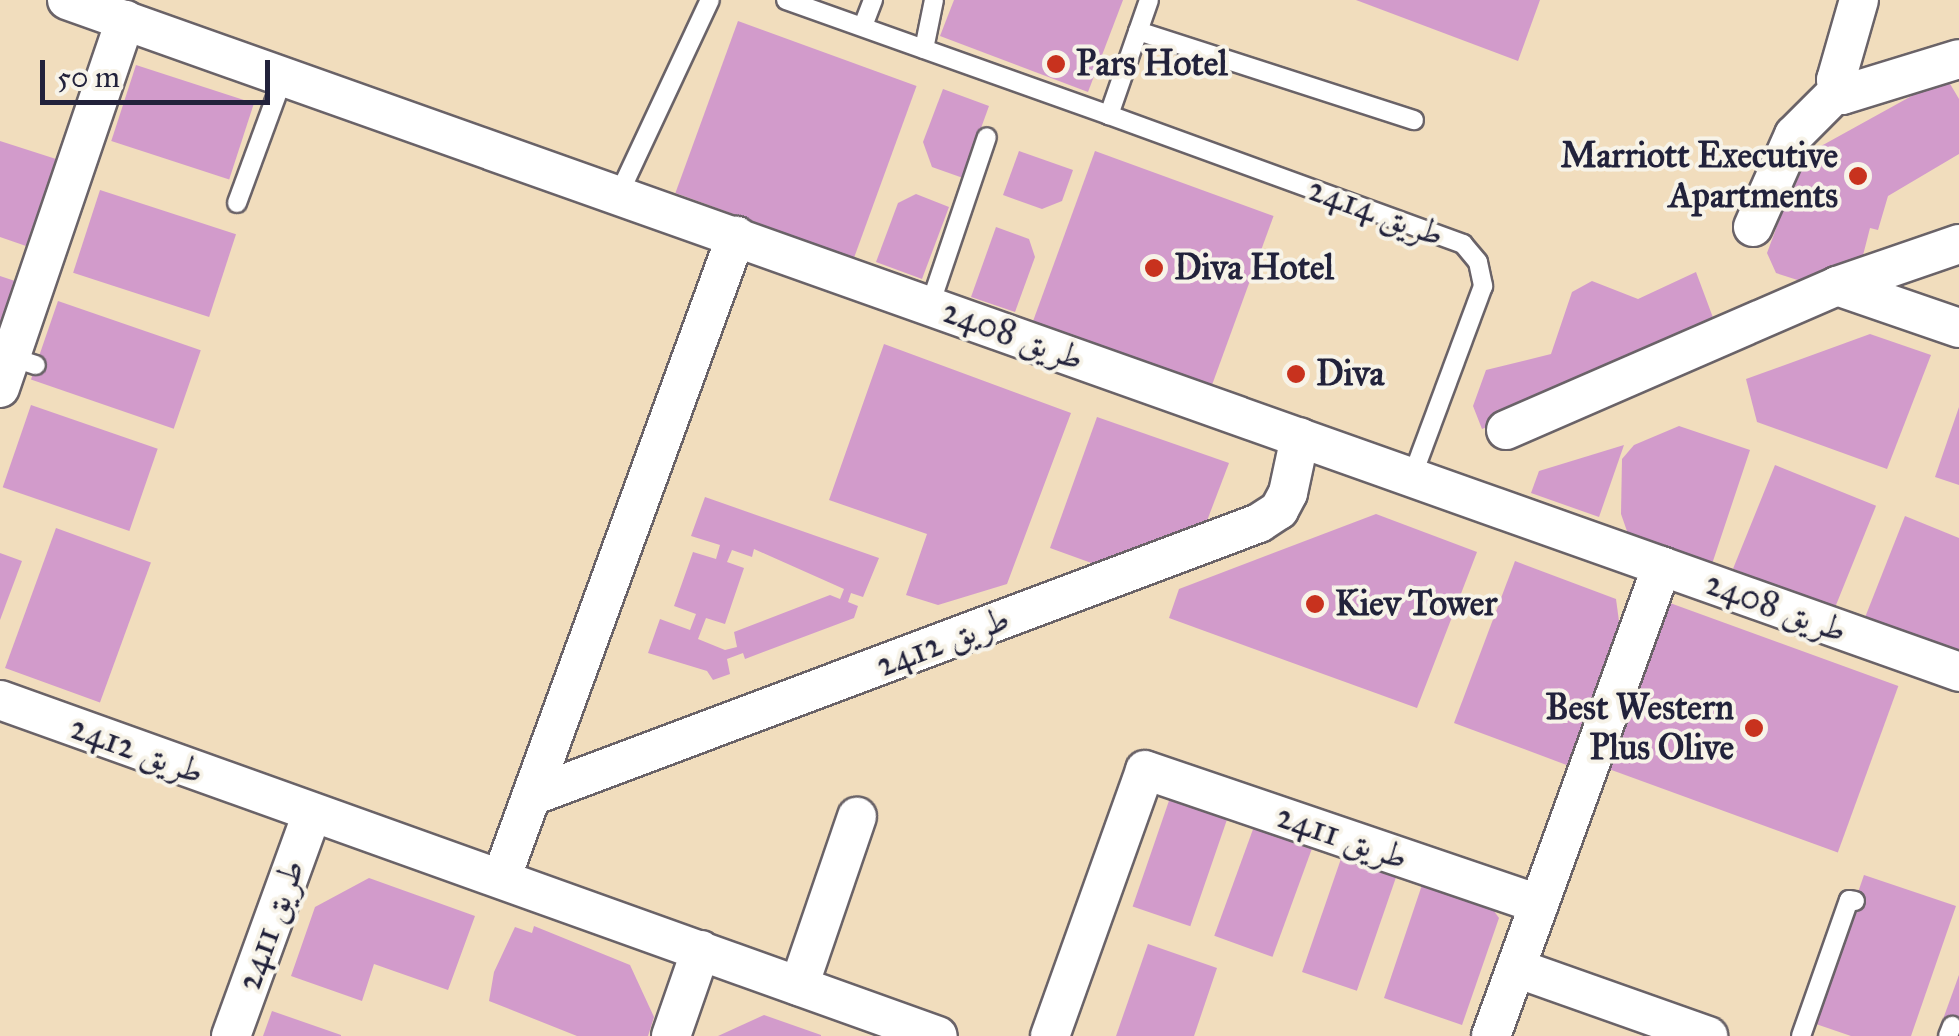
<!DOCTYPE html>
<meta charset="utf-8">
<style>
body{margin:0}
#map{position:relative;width:1959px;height:1036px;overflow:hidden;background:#f1ddbd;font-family:"IM FELL Great Primer",Amiri,serif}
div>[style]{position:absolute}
.building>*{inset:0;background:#d29bcb;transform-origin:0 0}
.roads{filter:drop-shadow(2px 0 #6a6368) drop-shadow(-2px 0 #6a6368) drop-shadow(0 2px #6a6368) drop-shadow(0 -2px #6a6368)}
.service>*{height:18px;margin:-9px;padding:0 9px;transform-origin:9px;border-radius:9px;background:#fff}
.minor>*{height:38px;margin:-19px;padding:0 19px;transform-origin:19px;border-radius:19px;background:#fff}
.dots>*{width:28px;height:28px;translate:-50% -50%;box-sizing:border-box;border:5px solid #f7f3e8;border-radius:50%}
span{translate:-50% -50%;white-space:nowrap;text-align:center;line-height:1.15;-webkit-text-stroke:8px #f7f3e8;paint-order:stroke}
.poi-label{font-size:35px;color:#22223b;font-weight:700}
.left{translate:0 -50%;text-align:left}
.right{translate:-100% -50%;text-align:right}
.street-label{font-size:35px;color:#22223b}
.scale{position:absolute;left:40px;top:60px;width:230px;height:45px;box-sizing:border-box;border:5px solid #22223b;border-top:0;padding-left:12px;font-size:30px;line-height:35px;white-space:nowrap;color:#22223b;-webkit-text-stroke:8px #f7f3e8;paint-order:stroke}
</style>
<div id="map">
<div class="building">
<div style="clip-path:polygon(954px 0,1123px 0,1088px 92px,940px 36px)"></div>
<div style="clip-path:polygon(1356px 0,1540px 0,1518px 61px)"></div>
<div style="left:738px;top:21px;width:190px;height:183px;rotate:20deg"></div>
<div style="left:136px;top:65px;width:124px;height:80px;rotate:18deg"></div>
<div style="clip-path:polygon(1946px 77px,1959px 99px,1959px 154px,1888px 196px,1878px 230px,1870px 228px,1858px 275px,1810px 284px,1776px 273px,1767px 253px,1803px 156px)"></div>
<div style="clip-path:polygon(943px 89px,989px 106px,963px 178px,932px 167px,923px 142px)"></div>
<div style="clip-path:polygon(0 141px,56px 159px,26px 246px,0 237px)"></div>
<div style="clip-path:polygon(1019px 151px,1073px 170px,1062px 201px,1042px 209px,1003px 195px)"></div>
<div style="left:1095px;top:151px;width:190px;height:181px;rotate:20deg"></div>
<div style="left:100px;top:190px;width:143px;height:87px;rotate:18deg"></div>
<div style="clip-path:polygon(916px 194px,949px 207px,922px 279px,876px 262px,898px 203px)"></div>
<div style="clip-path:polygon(996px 227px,1029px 239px,1035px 257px,1015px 312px,971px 297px)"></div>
<div style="clip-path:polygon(1696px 272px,1718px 331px,1482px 429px,1473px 406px,1486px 370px,1551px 354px,1572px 292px,1592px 281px,1638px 299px)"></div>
<div style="clip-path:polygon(0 276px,18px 282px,0 331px)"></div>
<div style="left:58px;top:301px;width:151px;height:83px;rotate:19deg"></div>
<div style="clip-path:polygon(1870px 334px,1931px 355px,1887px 469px,1757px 422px,1746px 379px)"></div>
<div style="clip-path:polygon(884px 344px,1071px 413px,1007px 584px,938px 605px,906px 595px,927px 534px,829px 500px)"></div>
<div style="left:31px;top:405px;width:134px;height:87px;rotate:19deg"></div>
<div style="clip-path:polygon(1959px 407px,1959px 485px,1935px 477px)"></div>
<div style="clip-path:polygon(1097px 417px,1229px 463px,1205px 526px,1108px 569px,1050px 548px)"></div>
<div style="clip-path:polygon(1679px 426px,1750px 450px,1712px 564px,1628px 534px,1621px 514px,1622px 459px,1634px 445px)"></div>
<div style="clip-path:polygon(1624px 445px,1599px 517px,1531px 493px,1539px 471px)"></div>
<div style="left:1775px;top:465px;width:109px;height:112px;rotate:22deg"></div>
<div style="clip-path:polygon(evenodd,705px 497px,879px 558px,863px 597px,851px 593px,848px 602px,858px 606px,854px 618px,745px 659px,743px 653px,727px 659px,730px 674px,713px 680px,707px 671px,648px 653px,660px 619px,690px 630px,696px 614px,674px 606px,693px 552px,716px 559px,720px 545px,691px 536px,705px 497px,754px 549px,844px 589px,840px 599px,830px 595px,734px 632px,737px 647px,725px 650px,698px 639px,706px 618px,725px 624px,744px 568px,727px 562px,732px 550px,752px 557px,754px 549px)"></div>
<div style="clip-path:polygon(1376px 514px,1477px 552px,1417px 708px,1169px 618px,1179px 589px)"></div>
<div style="clip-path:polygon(1905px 516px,1959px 538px,1959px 658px,1864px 620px)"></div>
<div style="left:56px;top:528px;width:101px;height:149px;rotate:20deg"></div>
<div style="clip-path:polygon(0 553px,22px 561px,0 620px)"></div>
<div style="clip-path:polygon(1515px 561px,1616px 599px,1621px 636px,1572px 767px,1454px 723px)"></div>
<div style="left:1670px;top:603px;width:243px;height:177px;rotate:20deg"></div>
<div style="left:1172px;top:792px;width:61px;height:121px;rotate:19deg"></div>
<div style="left:1256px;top:821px;width:62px;height:122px;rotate:20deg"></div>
<div style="left:1344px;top:850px;width:58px;height:129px;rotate:19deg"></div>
<div style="clip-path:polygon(1864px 875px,1956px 906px,1911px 1036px,1851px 1036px,1813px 1023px)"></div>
<div style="clip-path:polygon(1425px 876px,1479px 890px,1499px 918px,1462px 1025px,1384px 998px)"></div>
<div style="clip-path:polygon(369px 878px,475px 916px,448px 990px,374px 964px,362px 1001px,291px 976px,315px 907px)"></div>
<div style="clip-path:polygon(534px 926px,630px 965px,654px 1017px,648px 1036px,577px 1036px,489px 1001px,494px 972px,515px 927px,532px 933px)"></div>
<div style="clip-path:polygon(1148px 944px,1217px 968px,1194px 1036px,1116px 1036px)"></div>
<div style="clip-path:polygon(1959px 975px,1959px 1029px,1942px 1022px)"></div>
<div style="clip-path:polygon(272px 1011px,341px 1035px,341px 1036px,263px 1036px)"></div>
<div style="clip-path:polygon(764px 1015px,821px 1035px,821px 1036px,718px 1036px)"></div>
</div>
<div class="roads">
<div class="service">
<div style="left:786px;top:0;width:343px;rotate:19.6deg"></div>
<div style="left:1149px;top:0;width:122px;rotate:109.2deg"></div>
<div style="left:1109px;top:115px;width:377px;rotate:20deg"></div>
<div style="left:1463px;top:244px;width:23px;rotate:50deg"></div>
<div style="left:1478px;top:262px;width:25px;rotate:78deg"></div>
<div style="left:1483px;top:286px;width:204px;rotate:110.4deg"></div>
<div style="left:863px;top:26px;width:28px;rotate:-69deg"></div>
<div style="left:1138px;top:31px;width:290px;rotate:17.9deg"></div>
<div style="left:924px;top:49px;width:50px;rotate:-78.5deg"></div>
<div style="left:619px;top:194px;width:214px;rotate:-64.9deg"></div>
<div style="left:237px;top:203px;width:136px;rotate:-69.8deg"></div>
<div style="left:930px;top:305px;width:177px;rotate:-71.3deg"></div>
<div style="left:11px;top:357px;width:26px;rotate:18deg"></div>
<div style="left:1801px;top:1036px;width:144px;rotate:-70.6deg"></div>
<div style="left:1849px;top:900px;width:6px;rotate:9deg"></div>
<div style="left:1948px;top:1036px;width:11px;rotate:-68deg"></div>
</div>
<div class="minor">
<div style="left:67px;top:0;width:2008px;rotate:19.55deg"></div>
<div style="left:1859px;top:0;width:83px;rotate:106deg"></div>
<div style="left:1836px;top:80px;width:16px;rotate:68deg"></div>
<div style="left:1842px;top:95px;width:122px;rotate:-17.1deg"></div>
<div style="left:1753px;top:227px;width:101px;rotate:-66deg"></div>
<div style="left:1794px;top:135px;width:62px;rotate:-45deg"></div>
<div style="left:1837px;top:286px;width:129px;rotate:19deg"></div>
<div style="left:0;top:388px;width:389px;rotate:-71.2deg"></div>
<div style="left:1506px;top:430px;width:361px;rotate:-23.5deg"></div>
<div style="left:1837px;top:286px;width:129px;rotate:-19deg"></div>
<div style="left:0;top:700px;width:996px;rotate:19.71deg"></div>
<div style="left:532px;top:796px;width:777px;rotate:-20.58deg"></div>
<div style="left:1259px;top:523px;width:24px;rotate:-33deg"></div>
<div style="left:1279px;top:510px;width:19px;rotate:-62deg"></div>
<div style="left:1288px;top:493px;width:57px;rotate:-77.9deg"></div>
<div style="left:501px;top:879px;width:685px;rotate:-69.92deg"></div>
<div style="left:1516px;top:968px;width:204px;rotate:19.5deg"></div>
<div style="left:799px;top:986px;width:179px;rotate:-71.1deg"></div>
<div style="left:231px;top:1036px;width:236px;rotate:-70deg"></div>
<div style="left:671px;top:1036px;width:91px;rotate:-70.8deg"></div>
<div style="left:1050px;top:1036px;width:282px;rotate:-70.3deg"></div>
<div style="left:1145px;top:770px;width:416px;rotate:18.8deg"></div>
<div style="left:1491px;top:1036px;width:500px;rotate:-70.01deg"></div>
</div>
</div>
<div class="dots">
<div style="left:1056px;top:64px;background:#c8321e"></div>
<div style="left:1858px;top:176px;background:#c8321e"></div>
<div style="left:1154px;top:268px;background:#c8321e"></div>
<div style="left:1296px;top:374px;background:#c8321e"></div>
<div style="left:1315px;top:604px;background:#c8321e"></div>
<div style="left:1754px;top:728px;background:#c8321e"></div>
</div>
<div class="poi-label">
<span class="left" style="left:1076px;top:64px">Pars Hotel</span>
<span class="right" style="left:1838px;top:176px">Marriott Executive<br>Apartments</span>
<span class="left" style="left:1174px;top:268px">Diva Hotel</span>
<span class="left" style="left:1316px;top:374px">Diva</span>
<span class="left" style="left:1335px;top:604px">Kiev Tower</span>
<span class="right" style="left:1734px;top:728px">Best Western<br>Plus Olive</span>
</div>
<div class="street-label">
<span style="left:1376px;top:212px;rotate:20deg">طريق 2414</span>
<span style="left:1013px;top:335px;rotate:20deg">طريق 2408</span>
<span style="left:1776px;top:607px;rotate:20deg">طريق 2408</span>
<span style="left:943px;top:642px;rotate:-21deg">طريق 2412</span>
<span style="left:137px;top:750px;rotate:20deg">طريق 2412</span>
<span style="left:1342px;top:837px;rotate:19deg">طريق 2411</span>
<span style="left:271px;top:925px;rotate:-70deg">طريق 2411</span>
</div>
<div class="scale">50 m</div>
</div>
